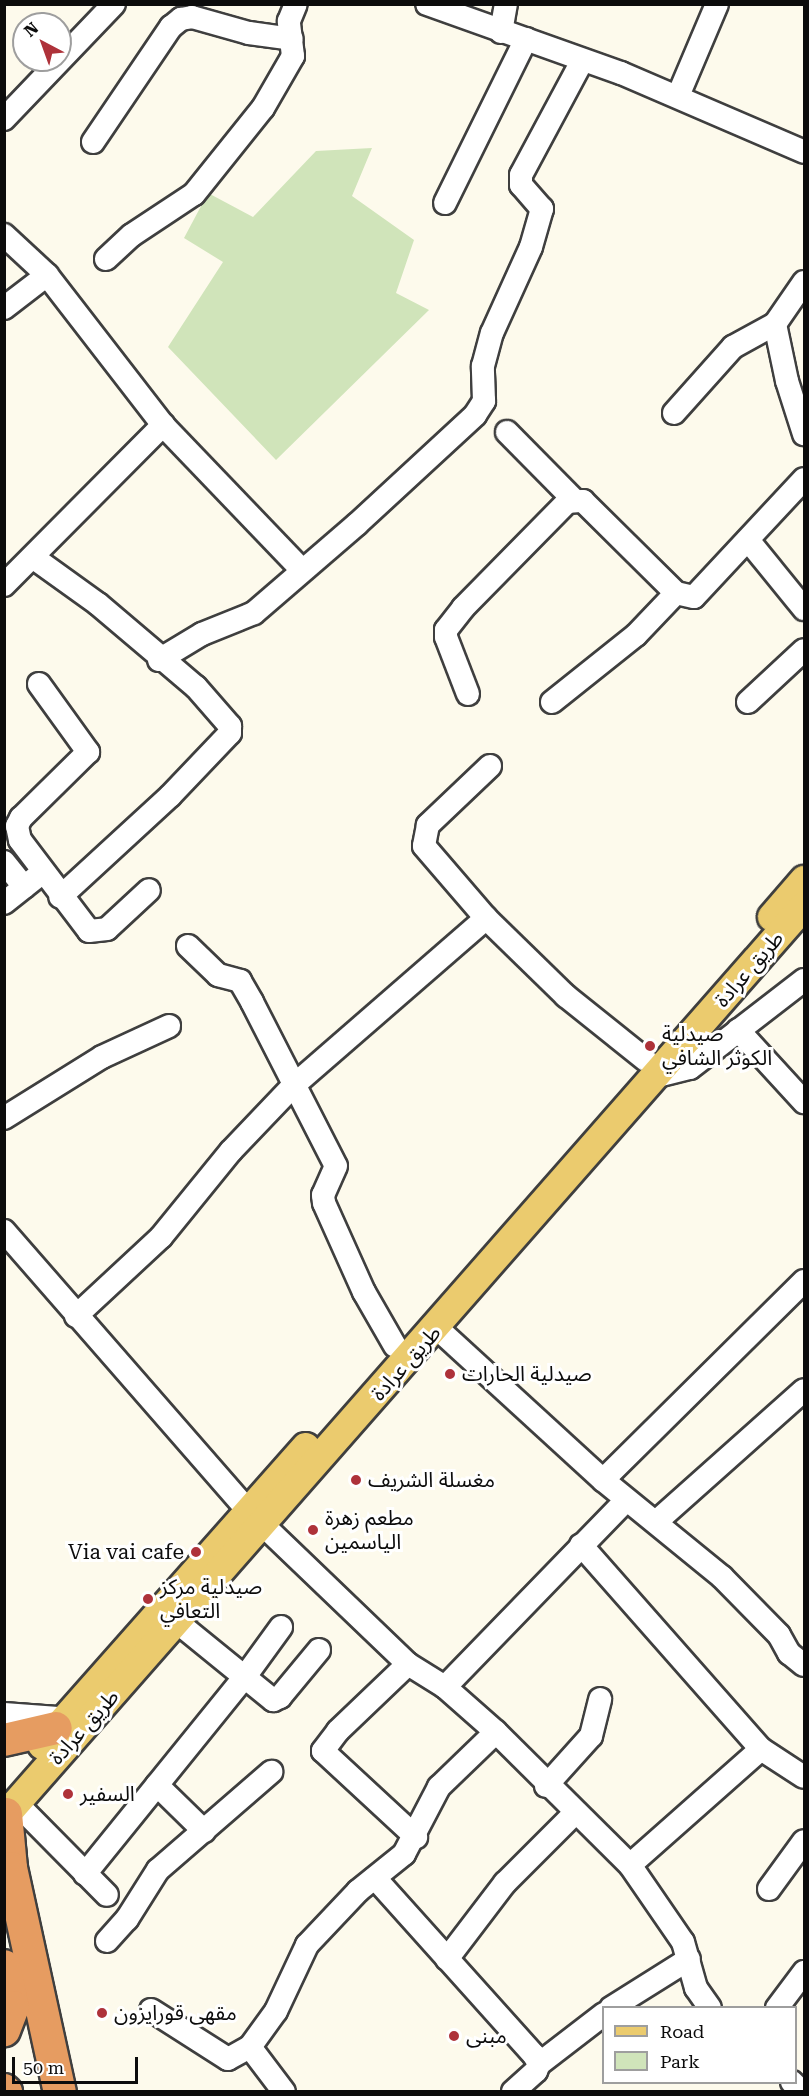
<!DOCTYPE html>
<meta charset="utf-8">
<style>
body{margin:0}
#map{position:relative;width:809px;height:2096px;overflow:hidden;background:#fdfaec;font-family:"Roboto Serif","Noto Sans Arabic",serif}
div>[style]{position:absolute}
.green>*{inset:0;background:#d0e4ba}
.roads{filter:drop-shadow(2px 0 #3f3f3f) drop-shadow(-2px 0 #3f3f3f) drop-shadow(0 2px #3f3f3f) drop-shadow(0 -2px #3f3f3f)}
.minor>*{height:22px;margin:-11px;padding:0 11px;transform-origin:11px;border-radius:11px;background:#fff}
.major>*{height:28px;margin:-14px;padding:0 14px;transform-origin:14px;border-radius:14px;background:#ebcb6e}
.highway>*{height:32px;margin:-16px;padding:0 16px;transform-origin:16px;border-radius:16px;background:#e69c61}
.dots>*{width:16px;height:16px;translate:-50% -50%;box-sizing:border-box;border:3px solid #fff;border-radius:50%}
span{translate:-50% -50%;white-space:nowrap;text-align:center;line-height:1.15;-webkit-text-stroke:6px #fff;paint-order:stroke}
.street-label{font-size:21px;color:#0c0c0c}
.poi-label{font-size:21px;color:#0c0c0c}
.left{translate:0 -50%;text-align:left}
.right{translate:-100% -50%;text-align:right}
.frame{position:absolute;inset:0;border:6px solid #0c0c0c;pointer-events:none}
.legend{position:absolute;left:602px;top:2006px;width:195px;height:78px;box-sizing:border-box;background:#fff;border:2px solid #9e9e9e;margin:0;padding:8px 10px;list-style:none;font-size:18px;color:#0c0c0c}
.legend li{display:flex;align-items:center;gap:12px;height:30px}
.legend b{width:30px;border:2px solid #9e9e9e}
.north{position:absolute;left:12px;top:12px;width:60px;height:60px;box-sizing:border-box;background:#fff;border:2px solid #9e9e9e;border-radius:50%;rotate:319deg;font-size:16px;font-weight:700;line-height:24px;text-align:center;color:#0c0c0c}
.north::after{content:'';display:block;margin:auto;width:21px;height:27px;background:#ae323a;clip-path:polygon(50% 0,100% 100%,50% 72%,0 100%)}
.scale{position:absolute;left:12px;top:2057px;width:126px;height:27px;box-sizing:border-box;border:3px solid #0c0c0c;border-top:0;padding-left:8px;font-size:18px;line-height:21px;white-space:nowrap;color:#0c0c0c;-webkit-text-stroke:4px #fff;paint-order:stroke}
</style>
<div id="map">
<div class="green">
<div style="clip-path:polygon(372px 148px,352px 196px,414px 240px,396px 293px,429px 310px,276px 460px,168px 347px,223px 262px,184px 238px,208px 193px,253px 217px,316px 151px)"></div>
</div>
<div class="roads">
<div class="minor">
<div style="left:427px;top:4px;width:206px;rotate:19.6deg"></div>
<div style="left:621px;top:73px;width:199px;rotate:23.3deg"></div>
<div style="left:501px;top:32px;width:28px;rotate:-80deg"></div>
<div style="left:678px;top:96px;width:100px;rotate:-67deg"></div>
<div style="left:4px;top:119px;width:159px;rotate:-46.3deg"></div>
<div style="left:93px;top:142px;width:139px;rotate:-55.9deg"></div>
<div style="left:171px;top:27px;width:13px;rotate:-39deg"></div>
<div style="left:181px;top:19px;width:11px;rotate:-10deg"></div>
<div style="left:192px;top:17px;width:59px;rotate:15.7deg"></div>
<div style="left:249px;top:33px;width:43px;rotate:7.9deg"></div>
<div style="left:445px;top:203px;width:183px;rotate:-63.7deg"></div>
<div style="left:4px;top:235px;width:59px;rotate:42.9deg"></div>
<div style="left:47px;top:275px;width:190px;rotate:52.3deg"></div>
<div style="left:163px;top:425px;width:201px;rotate:46.2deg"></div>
<div style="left:106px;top:259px;width:35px;rotate:-43deg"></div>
<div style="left:132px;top:235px;width:74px;rotate:-33.5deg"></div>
<div style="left:194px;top:194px;width:110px;rotate:-51.3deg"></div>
<div style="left:263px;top:108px;width:60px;rotate:-60deg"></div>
<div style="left:293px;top:56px;width:35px;rotate:-97deg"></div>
<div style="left:289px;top:21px;width:18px;rotate:-68deg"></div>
<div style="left:804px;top:282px;width:51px;rotate:124.6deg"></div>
<div style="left:775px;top:324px;width:58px;rotate:78.1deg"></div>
<div style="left:787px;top:381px;width:56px;rotate:72.2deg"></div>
<div style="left:4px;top:308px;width:54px;rotate:-37.5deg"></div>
<div style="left:674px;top:413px;width:89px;rotate:-48.2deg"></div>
<div style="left:733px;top:347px;width:48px;rotate:-28.7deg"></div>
<div style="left:507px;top:432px;width:94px;rotate:45.4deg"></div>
<div style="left:748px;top:540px;width:89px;rotate:50.9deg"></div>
<div style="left:34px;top:558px;width:79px;rotate:35.7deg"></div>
<div style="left:98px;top:604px;width:128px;rotate:40.3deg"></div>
<div style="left:196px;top:687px;width:52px;rotate:48.9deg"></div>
<div style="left:230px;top:726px;width:7px;rotate:90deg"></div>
<div style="left:230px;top:733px;width:87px;rotate:133.6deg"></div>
<div style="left:170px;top:796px;width:149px;rotate:137.4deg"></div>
<div style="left:4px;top:585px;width:226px;rotate:-45.2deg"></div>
<div style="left:159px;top:660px;width:50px;rotate:-31.2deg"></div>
<div style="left:202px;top:634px;width:56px;rotate:-22deg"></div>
<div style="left:254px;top:613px;width:135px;rotate:-40.8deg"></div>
<div style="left:356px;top:525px;width:162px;rotate:-42.7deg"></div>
<div style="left:475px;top:415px;width:17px;rotate:-57deg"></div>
<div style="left:484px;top:401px;width:35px;rotate:-92deg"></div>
<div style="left:483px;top:366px;width:34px;rotate:-75deg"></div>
<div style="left:492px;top:333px;width:94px;rotate:-65.6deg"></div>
<div style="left:531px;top:247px;width:40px;rotate:-74deg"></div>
<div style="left:542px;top:209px;width:32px;rotate:-131deg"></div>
<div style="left:521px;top:185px;width:10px;rotate:-90deg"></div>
<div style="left:521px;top:175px;width:129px;rotate:-61.8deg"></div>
<div style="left:39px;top:684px;width:84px;rotate:54.2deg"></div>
<div style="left:88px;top:752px;width:94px;rotate:135.4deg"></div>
<div style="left:21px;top:818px;width:9px;rotate:117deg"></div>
<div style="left:17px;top:826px;width:14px;rotate:78deg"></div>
<div style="left:20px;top:840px;width:114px;rotate:52.8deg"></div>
<div style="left:89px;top:931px;width:18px;rotate:-6deg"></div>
<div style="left:107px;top:929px;width:57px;rotate:-42.9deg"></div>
<div style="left:468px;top:694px;width:61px;rotate:-111.1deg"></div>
<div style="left:446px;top:637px;width:7px;rotate:-90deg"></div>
<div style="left:446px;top:630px;width:28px;rotate:-52deg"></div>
<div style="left:463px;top:608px;width:148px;rotate:-45.5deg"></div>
<div style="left:567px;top:502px;width:16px;rotate:-4deg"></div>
<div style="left:583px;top:501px;width:131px;rotate:44.7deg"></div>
<div style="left:552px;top:702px;width:107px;rotate:-38.6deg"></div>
<div style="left:636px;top:635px;width:58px;rotate:-46.4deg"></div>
<div style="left:676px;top:593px;width:18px;rotate:13deg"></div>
<div style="left:694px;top:597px;width:161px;rotate:-47deg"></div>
<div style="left:748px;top:702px;width:76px;rotate:-42.9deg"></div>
<div style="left:490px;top:766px;width:86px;rotate:136.4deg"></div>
<div style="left:428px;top:825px;width:21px;rotate:101deg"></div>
<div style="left:424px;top:846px;width:95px;rotate:49.3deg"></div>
<div style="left:486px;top:918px;width:112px;rotate:44.3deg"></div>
<div style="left:566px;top:996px;width:102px;rotate:38.7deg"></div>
<div style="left:4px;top:862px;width:32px;rotate:51deg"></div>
<div style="left:4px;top:903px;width:50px;rotate:-38.5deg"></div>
<div style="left:188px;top:946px;width:42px;rotate:44deg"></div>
<div style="left:218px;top:975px;width:23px;rotate:15deg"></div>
<div style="left:240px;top:981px;width:24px;rotate:60deg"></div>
<div style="left:252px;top:1002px;width:184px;rotate:62.9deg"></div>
<div style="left:336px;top:1166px;width:32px;rotate:114deg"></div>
<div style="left:323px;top:1195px;width:8px;rotate:83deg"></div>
<div style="left:324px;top:1203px;width:98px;rotate:65.8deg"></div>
<div style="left:364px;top:1292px;width:62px;rotate:60.1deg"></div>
<div style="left:738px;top:1030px;width:98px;rotate:47.5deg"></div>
<div style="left:653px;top:1077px;width:38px;rotate:-14deg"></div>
<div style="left:690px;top:1068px;width:144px;rotate:-37.7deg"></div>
<div style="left:4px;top:1118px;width:115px;rotate:-31.9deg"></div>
<div style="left:102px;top:1057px;width:74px;rotate:-24.8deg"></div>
<div style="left:4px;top:1231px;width:370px;rotate:48.9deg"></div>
<div style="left:76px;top:1316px;width:116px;rotate:-42.9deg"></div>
<div style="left:161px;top:1237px;width:111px;rotate:-50.9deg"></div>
<div style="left:231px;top:1151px;width:90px;rotate:-46.4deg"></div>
<div style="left:293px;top:1086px;width:256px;rotate:-41deg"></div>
<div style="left:437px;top:1328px;width:225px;rotate:42.5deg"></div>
<div style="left:603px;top:1480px;width:154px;rotate:39.2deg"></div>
<div style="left:722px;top:1577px;width:81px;rotate:45.5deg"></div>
<div style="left:779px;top:1635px;width:21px;rotate:61deg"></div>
<div style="left:789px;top:1653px;width:19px;rotate:39deg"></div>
<div style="left:603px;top:1480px;width:283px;rotate:-44.7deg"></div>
<div style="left:656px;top:1522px;width:198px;rotate:-41.7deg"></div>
<div style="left:263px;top:1525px;width:201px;rotate:43.8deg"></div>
<div style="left:408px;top:1664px;width:44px;rotate:31.9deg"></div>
<div style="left:445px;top:1687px;width:68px;rotate:41.4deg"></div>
<div style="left:496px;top:1732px;width:189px;rotate:44.8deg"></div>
<div style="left:630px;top:1865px;width:93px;rotate:55.5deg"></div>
<div style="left:683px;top:1942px;width:48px;rotate:74.2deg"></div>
<div style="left:696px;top:1988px;width:24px;rotate:55deg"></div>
<div style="left:581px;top:1545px;width:272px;rotate:48.6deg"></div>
<div style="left:177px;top:1622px;width:124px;rotate:39.1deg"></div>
<div style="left:273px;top:1700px;width:8px;rotate:-23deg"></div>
<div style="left:280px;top:1697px;width:61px;rotate:-50.3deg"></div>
<div style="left:408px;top:1664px;width:97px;rotate:136.3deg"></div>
<div style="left:338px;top:1731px;width:25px;rotate:127deg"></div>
<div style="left:323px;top:1751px;width:127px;rotate:42.8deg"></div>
<div style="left:445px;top:1687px;width:260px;rotate:-45.9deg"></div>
<div style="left:4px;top:1714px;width:53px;rotate:4.3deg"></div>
<div style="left:157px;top:1785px;width:66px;rotate:44.4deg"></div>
<div style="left:546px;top:1786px;width:67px;rotate:-48deg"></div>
<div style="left:591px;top:1736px;width:38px;rotate:-76deg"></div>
<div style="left:16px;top:1803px;width:129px;rotate:45.3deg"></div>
<div style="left:630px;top:1865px;width:175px;rotate:-41.5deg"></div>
<div style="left:761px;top:1749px;width:51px;rotate:33.1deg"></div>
<div style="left:85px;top:1874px;width:252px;rotate:-51deg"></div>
<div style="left:244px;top:1678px;width:63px;rotate:-54deg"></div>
<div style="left:375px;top:1878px;width:238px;rotate:48.1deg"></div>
<div style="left:534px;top:2055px;width:10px;rotate:61deg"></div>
<div style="left:539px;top:2064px;width:8px;rotate:113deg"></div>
<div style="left:536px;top:2071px;width:31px;rotate:138deg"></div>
<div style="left:769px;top:1889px;width:59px;rotate:-53.9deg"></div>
<div style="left:107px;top:1941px;width:30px;rotate:-48deg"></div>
<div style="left:127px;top:1919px;width:58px;rotate:-57.7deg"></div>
<div style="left:158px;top:1870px;width:150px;rotate:-40.9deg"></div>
<div style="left:447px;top:1959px;width:96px;rotate:-52.7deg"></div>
<div style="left:505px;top:1883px;width:100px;rotate:-45deg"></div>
<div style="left:611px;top:2008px;width:92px;rotate:-32.1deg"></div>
<div style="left:777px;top:2008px;width:45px;rotate:-53.1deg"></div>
<div style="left:151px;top:2010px;width:91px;rotate:32.5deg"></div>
<div style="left:228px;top:2059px;width:25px;rotate:-29deg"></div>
<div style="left:250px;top:2047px;width:44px;rotate:-54.2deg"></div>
<div style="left:276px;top:2011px;width:73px;rotate:-64.8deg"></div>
<div style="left:307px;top:1945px;width:74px;rotate:-46.6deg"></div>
<div style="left:358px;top:1891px;width:59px;rotate:-38.8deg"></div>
<div style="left:404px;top:1854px;width:76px;rotate:-62.4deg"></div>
<div style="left:439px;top:1787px;width:79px;rotate:-44deg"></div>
<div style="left:250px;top:2047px;width:56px;rotate:52.9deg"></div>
<div style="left:539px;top:2064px;width:82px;rotate:-37.6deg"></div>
<div style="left:792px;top:2082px;width:14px;rotate:45deg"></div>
</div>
<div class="major">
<div style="left:772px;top:917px;width:49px;rotate:-49.1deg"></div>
<div style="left:42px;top:1745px;width:398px;rotate:-48.5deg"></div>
<div style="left:4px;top:1817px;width:1212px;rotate:-48.71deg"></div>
</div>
<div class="highway">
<div style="left:4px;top:1740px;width:53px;rotate:-13deg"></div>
<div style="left:6px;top:1814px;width:54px;rotate:84.7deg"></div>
<div style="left:11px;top:1868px;width:229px;rotate:77.7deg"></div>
<div style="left:4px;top:1966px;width:42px;rotate:77.6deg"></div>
<div style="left:13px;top:2007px;width:25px;rotate:111deg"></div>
<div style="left:4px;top:2090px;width:3px;rotate:45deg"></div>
</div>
</div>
<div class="dots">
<div style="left:650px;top:1046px;background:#ae323a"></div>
<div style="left:450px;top:1374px;background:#ae323a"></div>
<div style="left:356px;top:1480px;background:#ae323a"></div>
<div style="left:313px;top:1530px;background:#ae323a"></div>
<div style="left:196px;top:1552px;background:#ae323a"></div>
<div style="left:148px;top:1599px;background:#ae323a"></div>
<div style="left:68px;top:1794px;background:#ae323a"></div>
<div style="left:102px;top:2013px;background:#ae323a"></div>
<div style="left:454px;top:2036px;background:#ae323a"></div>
</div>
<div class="street-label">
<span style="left:749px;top:969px;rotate:-49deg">طريق عرادة</span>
<span style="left:406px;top:1363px;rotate:-48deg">طريق عرادة</span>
<span style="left:84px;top:1727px;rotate:-48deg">طريق عرادة</span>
</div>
<div class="poi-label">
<span class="left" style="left:662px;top:1046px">صيدلية<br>الكوثر الشافي</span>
<span class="left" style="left:462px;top:1374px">صيدلية الحارات</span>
<span class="left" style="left:368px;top:1480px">مغسلة الشريف</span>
<span class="left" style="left:325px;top:1530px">مطعم زهرة<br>الياسمين</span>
<span class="right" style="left:184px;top:1552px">Via vai cafe</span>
<span class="left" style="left:160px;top:1599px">صيدلية مركز<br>التعافي</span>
<span class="left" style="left:80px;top:1794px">السفير</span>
<span class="left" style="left:114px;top:2013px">مقهى قورايزون</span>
<span class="left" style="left:466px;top:2036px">مبنى</span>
</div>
<div class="frame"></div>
<ul class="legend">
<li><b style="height:8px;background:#ebcb6e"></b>Road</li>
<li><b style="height:16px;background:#d0e4ba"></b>Park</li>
</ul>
<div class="north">N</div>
<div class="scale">50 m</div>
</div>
